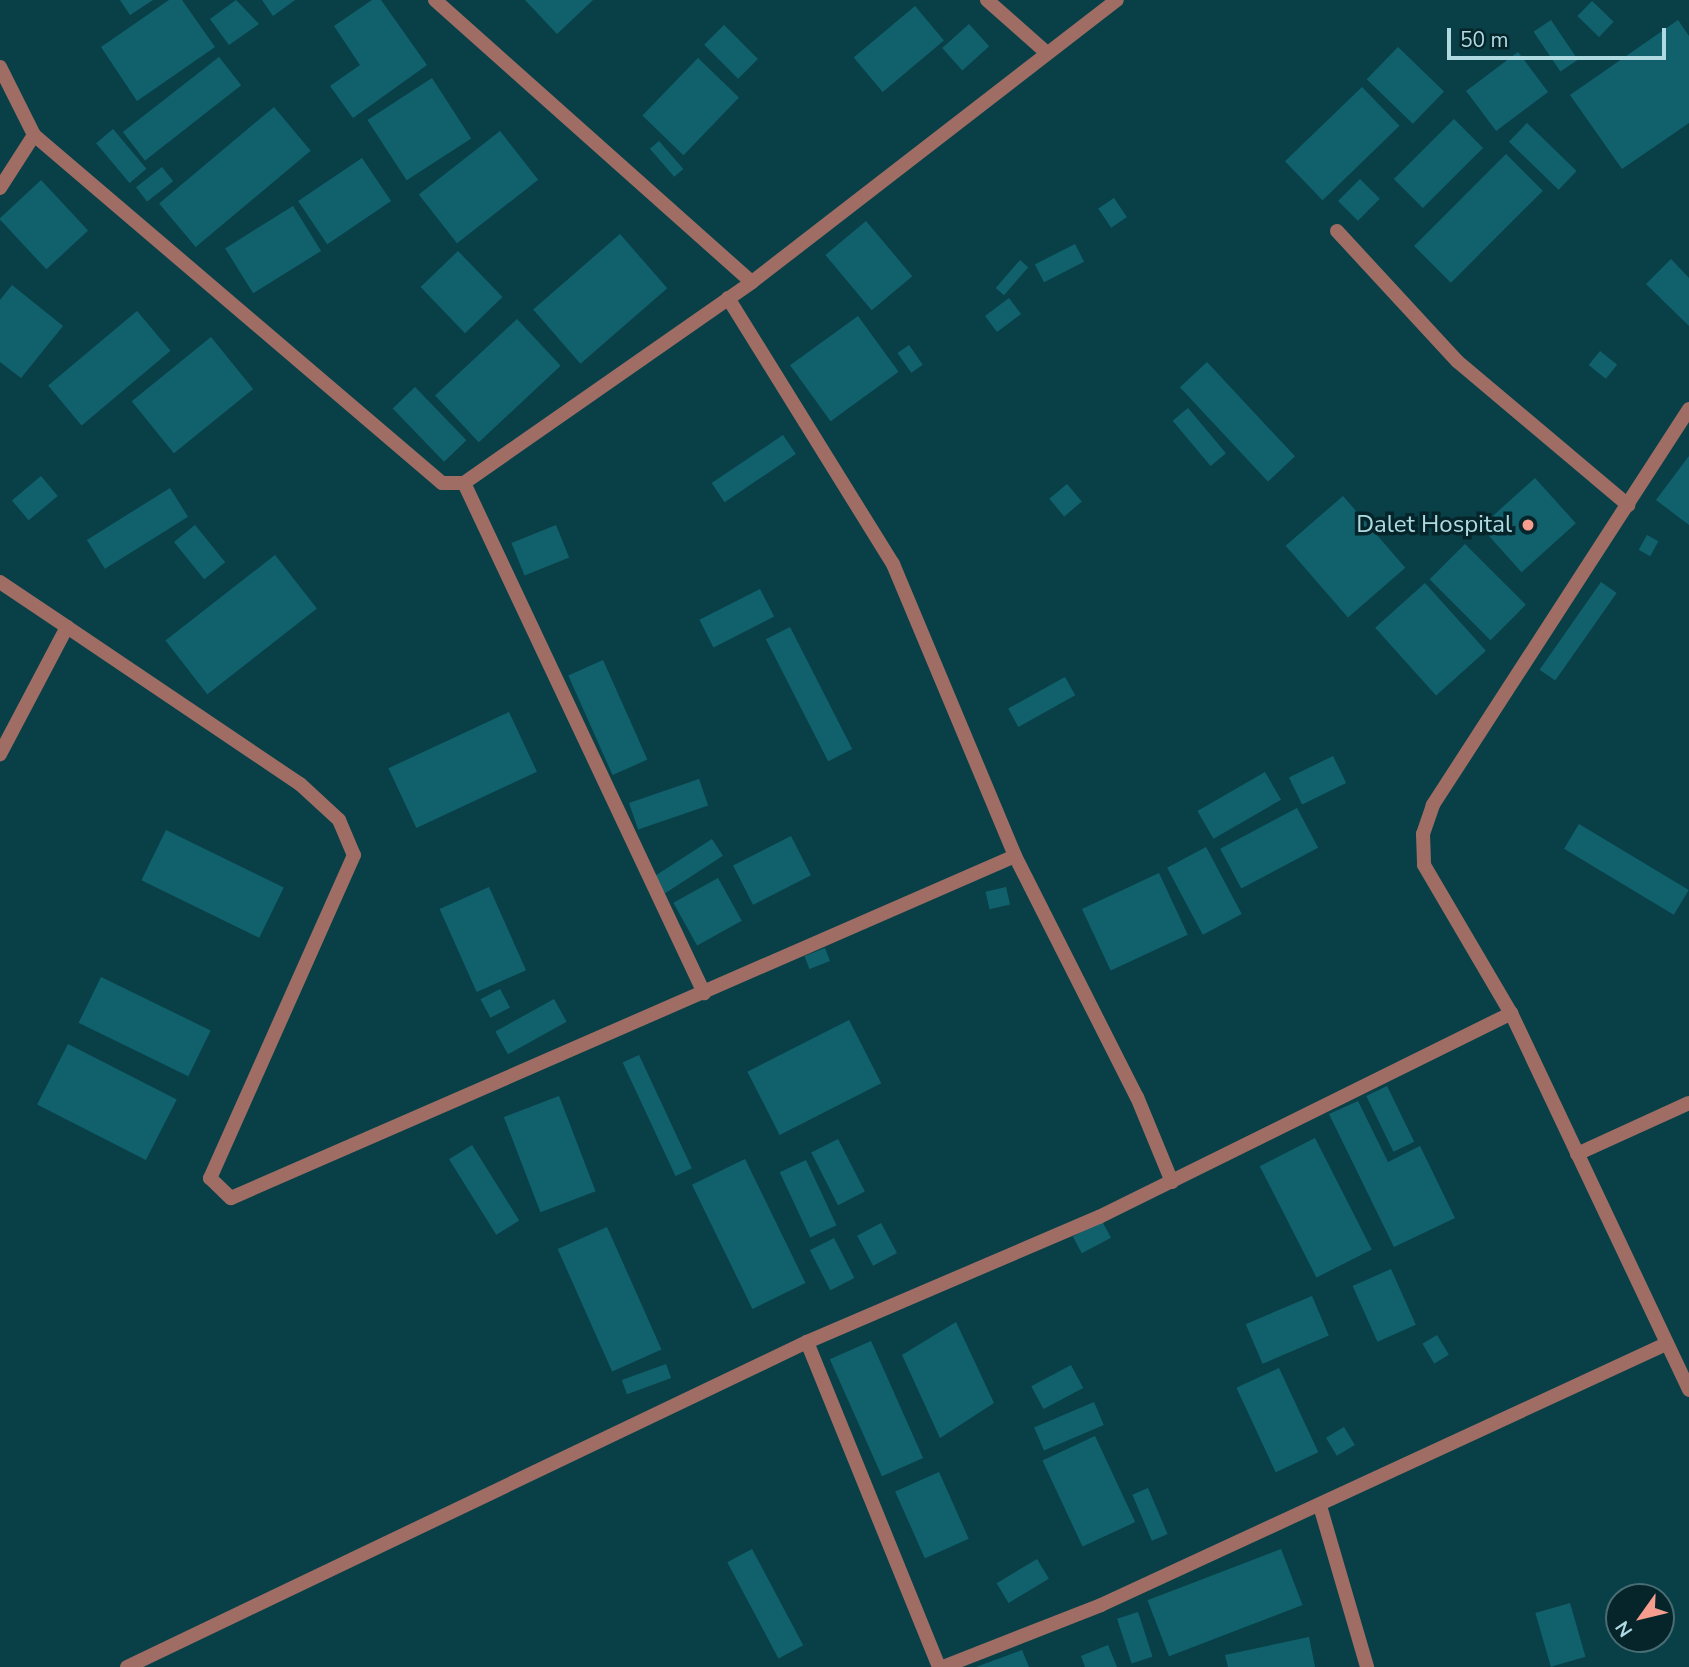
<!DOCTYPE html>
<style>
body{margin:0}
#map{position:relative;width:1689px;height:1667px;overflow:hidden;background:#094048;font-family:"Nunito Sans",sans-serif}
div>[style]{position:absolute}
.building>*{inset:0;background:#11616d;transform-origin:0 0}
.street>*{height:14px;margin:-7px;padding:0 7px;transform-origin:7px;border-radius:7px;background:#a06d64}
.dots>*{width:19px;height:19px;translate:-50% -50%;box-sizing:border-box;border:4px solid #05252a;border-radius:50%}
span{translate:-50% -50%;white-space:nowrap;text-align:center;line-height:1.15;-webkit-text-stroke:7px #05252a;paint-order:stroke}
.poi-label{font-size:24px;color:#afdae2}
.right{translate:-100% -50%;text-align:right}
.north{position:absolute;left:1605px;top:1583px;width:70px;height:70px;box-sizing:border-box;background:#05252a;border:2px solid #496d74;border-radius:50%;rotate:236deg;font-size:19px;font-weight:700;line-height:28px;text-align:center;color:#afdae2}
.north::after{content:'';display:block;margin:auto;width:24px;height:32px;background:#f59d8e;clip-path:polygon(50% 0,100% 100%,50% 72%,0 100%)}
.scale{position:absolute;left:1447px;top:28px;width:219px;height:32px;box-sizing:border-box;border:4px solid #afdae2;border-top:0;padding-left:9px;font-size:21px;line-height:24px;white-space:nowrap;color:#afdae2;-webkit-text-stroke:5px #05252a;paint-order:stroke}
</style>
<div id="map">
<div class="building">
<div style="clip-path:polygon(120px 0,153px 0,130px 15px)"></div>
<div style="clip-path:polygon(169px 0,182px 0,215px 47px,137px 101px,101px 47px)"></div>
<div style="clip-path:polygon(236px 0,259px 24px,229px 45px,210px 19px)"></div>
<div style="clip-path:polygon(262px 0,295px 0,273px 16px)"></div>
<div style="clip-path:polygon(372px 0,381px 0,427px 65px,353px 118px,330px 86px,360px 65px,334px 26px)"></div>
<div style="clip-path:polygon(525px 0,593px 0,557px 34px)"></div>
<div style="left:1592px;top:1px;width:30px;height:21px;rotate:44deg"></div>
<div style="left:915px;top:6px;width:45px;height:80px;rotate:50deg"></div>
<div style="left:1551px;top:20px;width:48px;height:21px;rotate:56deg"></div>
<div style="clip-path:polygon(1678px 20px,1689px 36px,1689px 123px,1622px 169px,1570px 95px)"></div>
<div style="left:969px;top:24px;width:30px;height:36px;rotate:48deg"></div>
<div style="left:724px;top:25px;width:48px;height:28px;rotate:45deg"></div>
<div style="left:1398px;top:47px;width:64px;height:45px;rotate:44deg"></div>
<div style="left:1518px;top:52px;width:50px;height:65px;rotate:53deg"></div>
<div style="left:219px;top:57px;width:36px;height:122px;rotate:52deg"></div>
<div style="left:698px;top:58px;width:57px;height:80px;rotate:44deg"></div>
<div style="left:432px;top:78px;width:72px;height:77px;rotate:57deg"></div>
<div style="left:1362px;top:87px;width:54px;height:107px;rotate:46deg"></div>
<div style="left:274px;top:107px;width:57px;height:150px;rotate:50deg"></div>
<div style="left:1454px;top:119px;width:41px;height:85px;rotate:45deg"></div>
<div style="left:1527px;top:123px;width:69px;height:26px;rotate:44deg"></div>
<div style="left:113px;top:129px;width:52px;height:22px;rotate:50deg"></div>
<div style="left:500px;top:131px;width:62px;height:103px;rotate:52deg"></div>
<div style="left:659px;top:141px;width:37px;height:12px;rotate:49deg"></div>
<div style="left:1506px;top:154px;width:52px;height:130px;rotate:45deg"></div>
<div style="left:362px;top:158px;width:52px;height:77px;rotate:56deg"></div>
<div style="left:162px;top:167px;width:18px;height:33px;rotate:52deg"></div>
<div style="left:1360px;top:179px;width:28px;height:31px;rotate:45deg"></div>
<div style="left:41px;top:180px;width:69px;height:57px;rotate:47deg"></div>
<div style="left:1114px;top:198px;width:23px;height:19px;rotate:56deg"></div>
<div style="left:293px;top:206px;width:53px;height:80px;rotate:58deg"></div>
<div style="left:866px;top:221px;width:72px;height:53px;rotate:50deg"></div>
<div style="left:620px;top:234px;width:72px;height:115px;rotate:49deg"></div>
<div style="left:1075px;top:244px;width:20px;height:45px;rotate:63deg"></div>
<div style="left:458px;top:251px;width:64px;height:52px;rotate:46deg"></div>
<div style="clip-path:polygon(1671px 259px,1689px 278px,1689px 326px,1646px 284px)"></div>
<div style="left:1020px;top:260px;width:11px;height:37px;rotate:41deg"></div>
<div style="clip-path:polygon(12px 285px,63px 326px,21px 378px,0 362px,0 300px)"></div>
<div style="left:1009px;top:298px;width:20px;height:30px;rotate:53deg"></div>
<div style="left:137px;top:311px;width:52px;height:116px;rotate:50deg"></div>
<div style="left:858px;top:316px;width:69px;height:84px;rotate:54deg"></div>
<div style="left:517px;top:319px;width:64px;height:112px;rotate:47deg"></div>
<div style="left:211px;top:337px;width:67px;height:102px;rotate:51deg"></div>
<div style="left:909px;top:345px;width:24px;height:14px;rotate:55deg"></div>
<div style="left:1600px;top:351px;width:22px;height:18px;rotate:39deg"></div>
<div style="left:1207px;top:362px;width:129px;height:37px;rotate:47deg"></div>
<div style="left:415px;top:387px;width:74px;height:31px;rotate:46deg"></div>
<div style="left:1188px;top:408px;width:59px;height:20px;rotate:50deg"></div>
<div style="left:783px;top:435px;width:23px;height:86px;rotate:56deg"></div>
<div style="clip-path:polygon(1689px 456px,1689px 525px,1656px 500px)"></div>
<div style="left:41px;top:476px;width:26px;height:38px;rotate:50deg"></div>
<div style="left:1535px;top:478px;width:61px;height:73px;rotate:48deg"></div>
<div style="left:1067px;top:484px;width:23px;height:23px;rotate:50deg"></div>
<div style="left:170px;top:488px;width:34px;height:98px;rotate:58deg"></div>
<div style="left:1343px;top:496px;width:95px;height:76px;rotate:49deg"></div>
<div style="left:195px;top:525px;width:48px;height:27px;rotate:51deg"></div>
<div style="left:556px;top:525px;width:35px;height:48px;rotate:68deg"></div>
<div style="left:1647px;top:535px;width:13px;height:17px;rotate:29deg"></div>
<div style="left:1465px;top:544px;width:86px;height:50px;rotate:45deg"></div>
<div style="left:275px;top:555px;width:68px;height:139px;rotate:52deg"></div>
<div style="left:1601px;top:582px;width:19px;height:107px;rotate:35deg"></div>
<div style="left:1425px;top:583px;width:91px;height:67px;rotate:48deg"></div>
<div style="left:760px;top:589px;width:31px;height:68px;rotate:63deg"></div>
<div style="left:790px;top:627px;width:137px;height:27px;rotate:63deg"></div>
<div style="left:603px;top:660px;width:109px;height:38px;rotate:66deg"></div>
<div style="left:1065px;top:677px;width:21px;height:65px;rotate:61deg"></div>
<div style="left:509px;top:712px;width:66px;height:133px;rotate:65deg"></div>
<div style="left:1333px;top:756px;width:30px;height:49px;rotate:64deg"></div>
<div style="left:1265px;top:772px;width:32px;height:78px;rotate:60deg"></div>
<div style="left:699px;top:779px;width:28px;height:74px;rotate:71deg"></div>
<div style="left:1297px;top:808px;width:45px;height:87px;rotate:62deg"></div>
<div style="left:1579px;top:824px;width:128px;height:29px;rotate:31deg"></div>
<div style="left:166px;top:830px;width:131px;height:56px;rotate:26deg"></div>
<div style="left:791px;top:836px;width:44px;height:65px;rotate:63deg"></div>
<div style="left:712px;top:839px;width:20px;height:69px;rotate:57deg"></div>
<div style="left:1206px;top:847px;width:76px;height:44px;rotate:62deg"></div>
<div style="left:1159px;top:873px;width:68px;height:85px;rotate:65deg"></div>
<div style="left:718px;top:878px;width:49px;height:51px;rotate:61deg"></div>
<div style="left:489px;top:887px;width:91px;height:54px;rotate:66deg"></div>
<div style="left:1006px;top:887px;width:18px;height:21px;rotate:77deg"></div>
<div style="left:825px;top:948px;width:14px;height:22px;rotate:69deg"></div>
<div style="left:101px;top:977px;width:122px;height:51px;rotate:26deg"></div>
<div style="left:500px;top:989px;width:21px;height:22px;rotate:62deg"></div>
<div style="left:554px;top:999px;width:26px;height:67px;rotate:61deg"></div>
<div style="left:849px;top:1020px;width:71px;height:114px;rotate:63deg"></div>
<div style="left:68px;top:1044px;width:122px;height:68px;rotate:27deg"></div>
<div style="left:639px;top:1055px;width:125px;height:18px;rotate:65deg"></div>
<div style="left:1387px;top:1086px;width:62px;height:23px;rotate:64deg"></div>
<div style="left:559px;top:1096px;width:102px;height:59px;rotate:69deg"></div>
<div style="clip-path:polygon(1358px 1101px,1388px 1162px,1420px 1146px,1455px 1218px,1394px 1247px,1329px 1114px)"></div>
<div style="left:1315px;top:1138px;width:125px;height:62px;rotate:63deg"></div>
<div style="left:838px;top:1139px;width:59px;height:30px;rotate:63deg"></div>
<div style="left:472px;top:1145px;width:89px;height:27px;rotate:58deg"></div>
<div style="left:745px;top:1159px;width:138px;height:59px;rotate:64deg"></div>
<div style="left:806px;top:1160px;width:72px;height:29px;rotate:65deg"></div>
<div style="left:1102px;top:1221px;width:19px;height:33px;rotate:62deg"></div>
<div style="left:881px;top:1223px;width:34px;height:27px;rotate:62deg"></div>
<div style="left:607px;top:1227px;width:134px;height:54px;rotate:66deg"></div>
<div style="left:834px;top:1238px;width:45px;height:27px;rotate:63deg"></div>
<div style="left:1391px;top:1269px;width:61px;height:42px;rotate:66deg"></div>
<div style="left:1312px;top:1296px;width:43px;height:72px;rotate:67deg"></div>
<div style="clip-path:polygon(956px 1322px,994px 1403px,940px 1438px,902px 1355px)"></div>
<div style="left:1437px;top:1335px;width:23px;height:17px;rotate:59deg"></div>
<div style="left:871px;top:1341px;width:128px;height:45px;rotate:66deg"></div>
<div style="left:666px;top:1364px;width:15px;height:47px;rotate:70deg"></div>
<div style="left:1071px;top:1365px;width:26px;height:45px;rotate:62deg"></div>
<div style="left:1279px;top:1368px;width:93px;height:47px;rotate:65deg"></div>
<div style="left:1094px;top:1402px;width:25px;height:65px;rotate:67deg"></div>
<div style="left:1344px;top:1427px;width:21px;height:21px;rotate:59deg"></div>
<div style="left:1095px;top:1436px;width:95px;height:58px;rotate:65deg"></div>
<div style="left:939px;top:1472px;width:73px;height:48px;rotate:66deg"></div>
<div style="left:1148px;top:1488px;width:50px;height:17px;rotate:67deg"></div>
<div style="left:752px;top:1549px;width:109px;height:28px;rotate:62deg"></div>
<div style="left:1281px;top:1549px;width:60px;height:143px;rotate:69deg"></div>
<div style="left:1037px;top:1559px;width:23px;height:47px;rotate:59deg"></div>
<div style="left:1570px;top:1603px;width:56px;height:36px;rotate:74deg"></div>
<div style="left:1138px;top:1612px;width:47px;height:22px;rotate:72deg"></div>
<div style="clip-path:polygon(1309px 1637px,1315px 1667px,1228px 1667px,1225px 1655px)"></div>
<div style="clip-path:polygon(1108px 1645px,1117px 1667px,1085px 1667px,1081px 1656px)"></div>
<div style="clip-path:polygon(1022px 1650px,1029px 1667px,976px 1667px)"></div>
</div>
<div class="street">
<div style="left:435px;top:0;width:424px;rotate:41.7deg"></div>
<div style="left:987px;top:0;width:80px;rotate:41.5deg"></div>
<div style="left:0;top:67px;width:76px;rotate:63.4deg"></div>
<div style="left:34px;top:135px;width:63px;rotate:122.7deg"></div>
<div style="left:34px;top:135px;width:536px;rotate:40.46deg"></div>
<div style="left:442px;top:483px;width:22px"></div>
<div style="left:464px;top:483px;width:351px;rotate:-34.9deg"></div>
<div style="left:752px;top:282px;width:461px;rotate:-37.7deg"></div>
<div style="left:1337px;top:231px;width:177px;rotate:47.3deg"></div>
<div style="left:1457px;top:361px;width:224px;rotate:40.1deg"></div>
<div style="left:728px;top:298px;width:313px;rotate:58.2deg"></div>
<div style="left:893px;top:564px;width:316px;rotate:67.3deg"></div>
<div style="left:1015px;top:856px;width:270px;rotate:63.2deg"></div>
<div style="left:1137px;top:1097px;width:92px;rotate:67.6deg"></div>
<div style="left:1689px;top:409px;width:472px;rotate:122.9deg"></div>
<div style="left:1433px;top:805px;width:31px;rotate:109deg"></div>
<div style="left:1423px;top:834px;width:31px;rotate:88deg"></div>
<div style="left:1424px;top:865px;width:172px;rotate:59.6deg"></div>
<div style="left:1511px;top:1013px;width:417px;rotate:64.7deg"></div>
<div style="left:464px;top:483px;width:564px;rotate:64.8deg"></div>
<div style="left:0;top:582px;width:81px;rotate:33.9deg"></div>
<div style="left:67px;top:627px;width:144px;rotate:117.8deg"></div>
<div style="left:67px;top:627px;width:281px;rotate:34deg"></div>
<div style="left:300px;top:784px;width:53px;rotate:42.7deg"></div>
<div style="left:339px;top:820px;width:38px;rotate:67deg"></div>
<div style="left:354px;top:855px;width:354px;rotate:114deg"></div>
<div style="left:210px;top:1178px;width:29px;rotate:44deg"></div>
<div style="left:231px;top:1198px;width:855px;rotate:-23.57deg"></div>
<div style="left:1577px;top:1154px;width:123px;rotate:-24.5deg"></div>
<div style="left:1320px;top:1506px;width:168px;rotate:73.7deg"></div>
<div style="left:127px;top:1667px;width:754px;rotate:-25.55deg"></div>
<div style="left:939px;top:1667px;width:351px;rotate:-112.1deg"></div>
<div style="left:807px;top:1342px;width:318px;rotate:-23.2deg"></div>
<div style="left:1099px;top:1217px;width:460px;rotate:-26.3deg"></div>
<div style="left:943px;top:1667px;width:170px;rotate:-21.4deg"></div>
<div style="left:1101px;top:1605px;width:622px;rotate:-24.79deg"></div>
</div>
<div class="dots">
<div style="left:1528px;top:525px;background:#f59d8e"></div>
</div>
<div class="poi-label">
<span class="right" style="left:1512px;top:525px">Dalet Hospital</span>
</div>
<div class="north">N</div>
<div class="scale">50 m</div>
</div>
